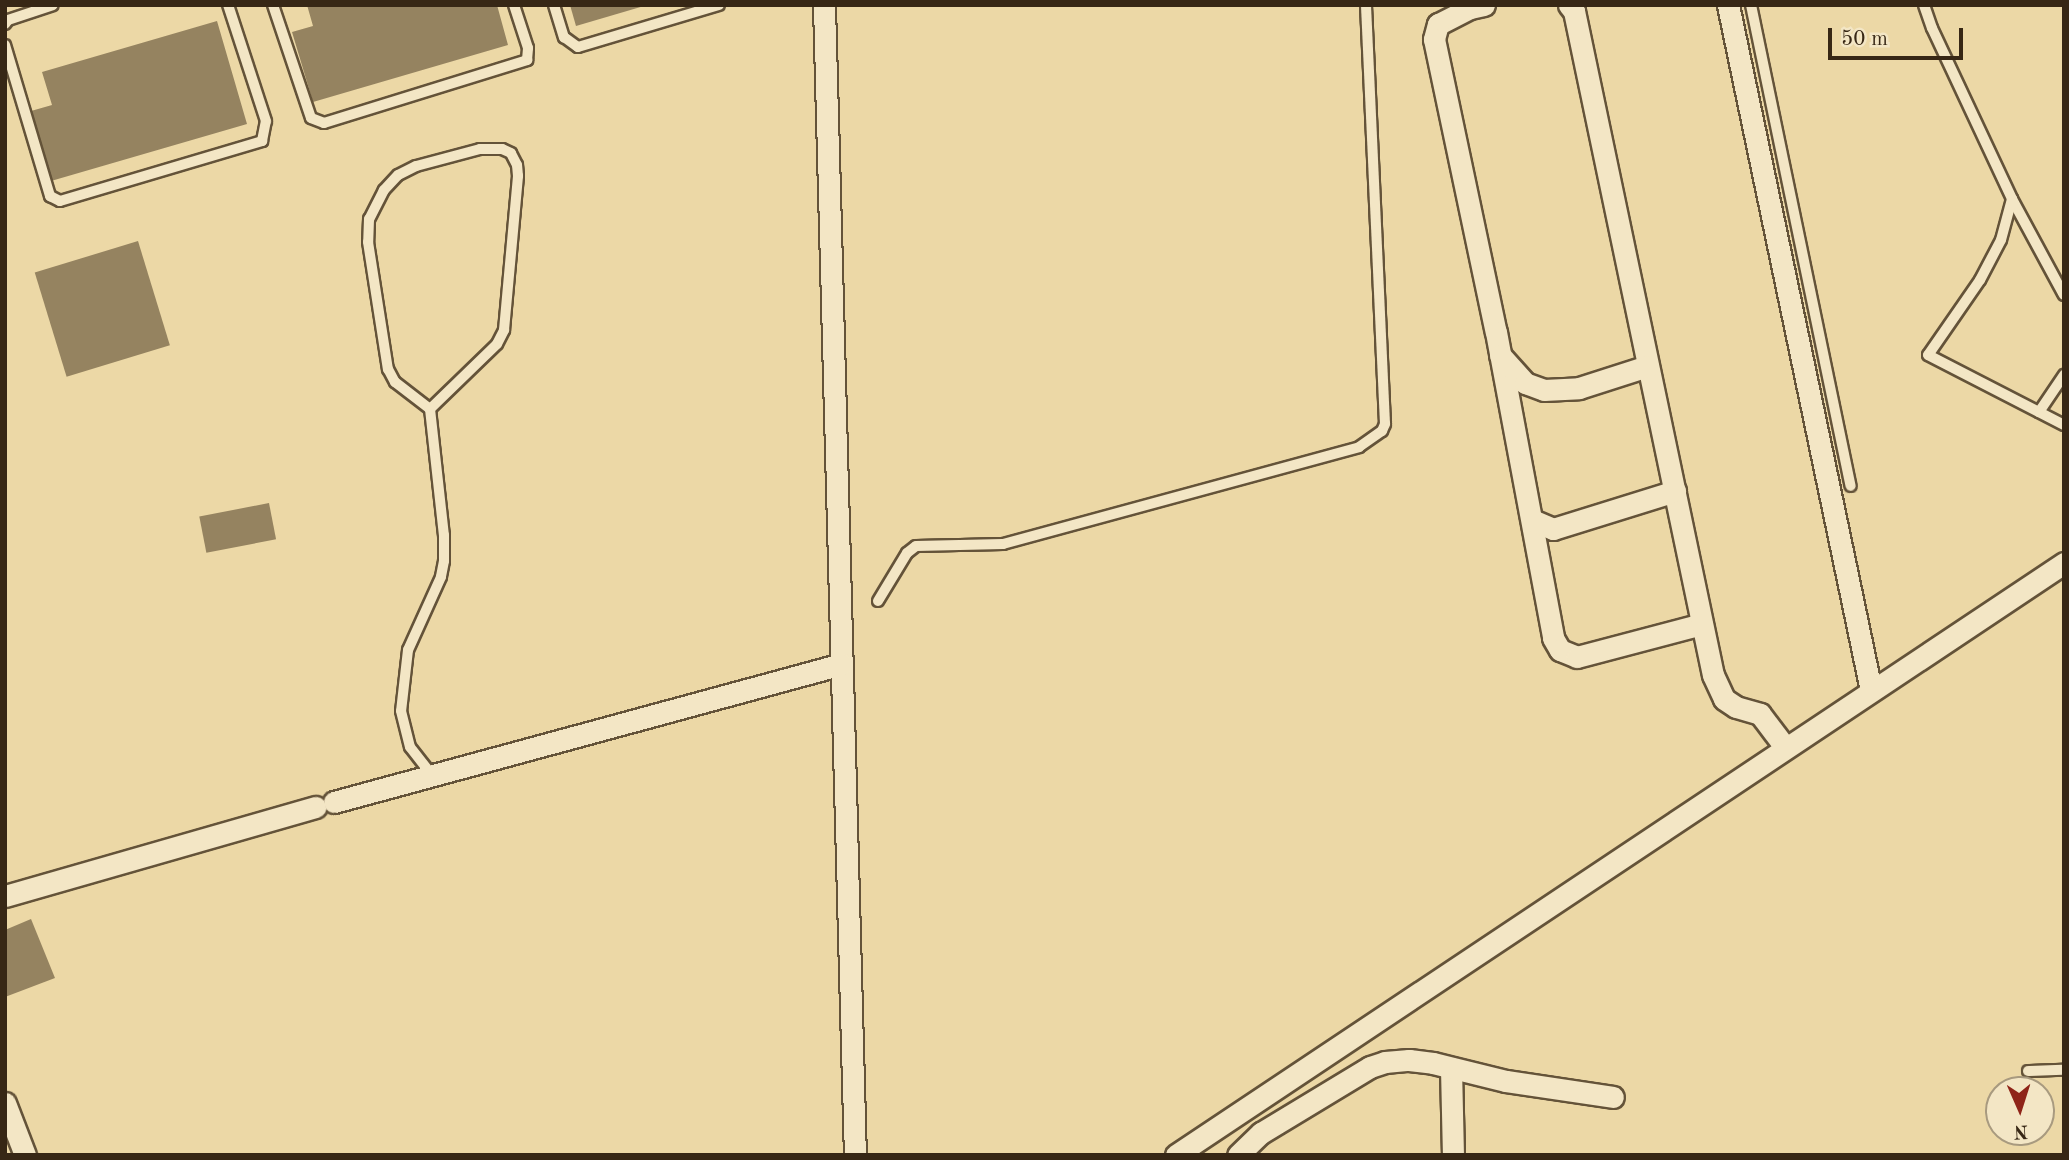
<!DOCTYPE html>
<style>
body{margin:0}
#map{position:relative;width:2069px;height:1160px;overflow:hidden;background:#ecd8a6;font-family:"Old Standard TT",serif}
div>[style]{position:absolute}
.building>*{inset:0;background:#958360;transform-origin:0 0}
.roads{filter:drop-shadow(2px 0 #645339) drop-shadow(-2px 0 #645339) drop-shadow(0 2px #645339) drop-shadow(0 -2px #645339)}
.service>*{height:10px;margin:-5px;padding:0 5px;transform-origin:5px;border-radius:5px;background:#f3e6c5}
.minor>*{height:21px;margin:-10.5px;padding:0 10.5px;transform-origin:10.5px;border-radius:10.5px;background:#f3e6c5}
span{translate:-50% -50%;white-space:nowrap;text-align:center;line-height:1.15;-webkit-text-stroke:7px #f3e6c5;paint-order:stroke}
.frame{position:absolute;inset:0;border:7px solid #372715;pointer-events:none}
.north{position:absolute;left:1985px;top:1076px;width:70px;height:70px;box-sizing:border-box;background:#f3e6c5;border:2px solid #a89a7f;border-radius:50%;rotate:177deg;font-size:19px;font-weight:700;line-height:28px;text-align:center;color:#372715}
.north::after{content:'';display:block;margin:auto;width:24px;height:32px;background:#8f2418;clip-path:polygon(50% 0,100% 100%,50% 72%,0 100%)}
.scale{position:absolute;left:1828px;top:28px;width:135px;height:32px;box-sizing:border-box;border:4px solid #372715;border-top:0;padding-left:9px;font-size:21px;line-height:24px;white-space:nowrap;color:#372715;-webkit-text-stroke:5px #f3e6c5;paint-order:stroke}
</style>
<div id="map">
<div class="building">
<div style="clip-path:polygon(307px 5px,497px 5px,508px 45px,313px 102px,292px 32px,313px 26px)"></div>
<div style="clip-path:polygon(570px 5px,644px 5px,644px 6px,576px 26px)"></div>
<div style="clip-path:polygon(217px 21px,247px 124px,51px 181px,31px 111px,52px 105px,42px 72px)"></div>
<div style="left:138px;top:241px;width:109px;height:108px;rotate:73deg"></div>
<div style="left:269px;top:503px;width:37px;height:71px;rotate:79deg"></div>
<div style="clip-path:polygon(31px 919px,55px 978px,5px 997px,5px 930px)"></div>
</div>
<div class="roads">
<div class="service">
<div style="left:273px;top:5px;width:119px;rotate:71.4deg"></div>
<div style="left:311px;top:118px;width:14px;rotate:21deg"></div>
<div style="left:324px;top:123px;width:213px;rotate:-17.2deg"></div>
<div style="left:527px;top:60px;width:12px;rotate:-85deg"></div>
<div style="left:528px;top:48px;width:45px;rotate:-108deg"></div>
<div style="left:554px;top:5px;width:34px;rotate:73deg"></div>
<div style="left:564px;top:37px;width:17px;rotate:36deg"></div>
<div style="left:578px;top:47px;width:147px;rotate:-16.6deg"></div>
<div style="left:1751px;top:5px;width:491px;rotate:78.3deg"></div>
<div style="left:1924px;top:5px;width:24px;rotate:71deg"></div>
<div style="left:1932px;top:28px;width:189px;rotate:64.9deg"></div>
<div style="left:2012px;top:199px;width:109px;rotate:61.6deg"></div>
<div style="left:5px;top:24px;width:5px;rotate:-53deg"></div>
<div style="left:8px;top:20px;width:47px;rotate:-18.4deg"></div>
<div style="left:5px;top:45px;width:158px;rotate:73.4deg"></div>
<div style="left:50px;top:196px;width:11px;rotate:27deg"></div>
<div style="left:60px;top:201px;width:211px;rotate:-16.5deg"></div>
<div style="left:262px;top:141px;width:20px;rotate:-79deg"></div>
<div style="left:266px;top:121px;width:122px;rotate:-108.1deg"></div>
<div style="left:2012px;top:199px;width:42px;rotate:105deg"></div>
<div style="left:2001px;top:240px;width:45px;rotate:117.7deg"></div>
<div style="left:1980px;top:280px;width:91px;rotate:124.7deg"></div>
<div style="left:1928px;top:355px;width:153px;rotate:27.2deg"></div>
<div style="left:430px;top:409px;width:93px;rotate:-44.1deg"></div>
<div style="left:497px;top:344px;width:16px;rotate:-63deg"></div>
<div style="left:504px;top:330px;width:155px;rotate:-84.8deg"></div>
<div style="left:518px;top:176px;width:11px;rotate:-95deg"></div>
<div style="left:517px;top:165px;width:13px;rotate:-117deg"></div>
<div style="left:511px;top:153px;width:10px;rotate:-156deg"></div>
<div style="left:502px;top:149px;width:22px;rotate:180deg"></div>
<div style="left:480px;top:149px;width:66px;rotate:165.1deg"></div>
<div style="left:416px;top:166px;width:20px;rotate:153deg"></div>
<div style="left:398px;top:175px;width:21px;rotate:133deg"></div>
<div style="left:384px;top:190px;width:33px;rotate:117deg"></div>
<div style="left:369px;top:219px;width:23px;rotate:92deg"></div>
<div style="left:368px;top:242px;width:129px;rotate:81.1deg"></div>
<div style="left:388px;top:369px;width:15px;rotate:62deg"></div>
<div style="left:395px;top:382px;width:44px;rotate:37.6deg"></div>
<div style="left:430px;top:409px;width:127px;rotate:83.7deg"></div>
<div style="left:444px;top:535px;width:26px;rotate:90deg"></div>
<div style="left:444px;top:561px;width:16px;rotate:101deg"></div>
<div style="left:441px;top:577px;width:80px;rotate:114.3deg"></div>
<div style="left:408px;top:650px;width:61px;rotate:96.5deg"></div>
<div style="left:401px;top:711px;width:37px;rotate:76deg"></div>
<div style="left:410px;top:747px;width:37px;rotate:52deg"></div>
<div style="left:2039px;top:412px;width:45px;rotate:-56deg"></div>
<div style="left:878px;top:601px;width:56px;rotate:-58.9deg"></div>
<div style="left:907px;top:553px;width:11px;rotate:-38deg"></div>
<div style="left:916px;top:546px;width:87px;rotate:-1.3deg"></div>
<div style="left:1003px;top:544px;width:369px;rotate:-15.2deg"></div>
<div style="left:1359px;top:447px;width:28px;rotate:-35deg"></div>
<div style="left:1382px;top:431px;width:8px;rotate:-67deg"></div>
<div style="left:1385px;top:424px;width:419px;rotate:-92.6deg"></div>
<div style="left:2028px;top:1071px;width:36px;rotate:-2deg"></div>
</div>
<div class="minor">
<div style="left:824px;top:5px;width:1150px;rotate:88.46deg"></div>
<div style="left:1484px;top:5px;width:14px;rotate:168deg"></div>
<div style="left:1470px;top:8px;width:36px;rotate:153deg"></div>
<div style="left:1438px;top:24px;width:16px;rotate:105deg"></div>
<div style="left:1434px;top:39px;width:299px;rotate:78.1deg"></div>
<div style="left:1496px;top:332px;width:311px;rotate:79.4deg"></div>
<div style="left:1553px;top:638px;width:14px;rotate:60deg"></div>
<div style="left:1560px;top:650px;width:18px;rotate:22deg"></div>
<div style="left:1577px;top:657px;width:129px;rotate:-14.8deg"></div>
<div style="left:1569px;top:5px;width:8px;rotate:50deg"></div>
<div style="left:1574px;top:11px;width:678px;rotate:78.18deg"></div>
<div style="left:1713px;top:675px;width:26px;rotate:65deg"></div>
<div style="left:1724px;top:699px;width:14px;rotate:34deg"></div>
<div style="left:1736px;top:707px;width:25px;rotate:16deg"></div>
<div style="left:1760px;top:714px;width:41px;rotate:52.9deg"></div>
<div style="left:1728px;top:5px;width:700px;rotate:78.21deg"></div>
<div style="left:1500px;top:355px;width:38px;rotate:48deg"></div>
<div style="left:1525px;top:383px;width:20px;rotate:20deg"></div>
<div style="left:1544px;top:390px;width:35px;rotate:-3deg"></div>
<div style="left:1579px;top:388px;width:72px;rotate:-17.7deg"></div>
<div style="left:1532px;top:520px;width:23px;rotate:23deg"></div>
<div style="left:1553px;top:529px;width:128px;rotate:-17.3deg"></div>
<div style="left:334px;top:802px;width:526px;rotate:-15.2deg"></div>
<div style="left:5px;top:896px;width:323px;rotate:-16deg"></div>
<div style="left:1451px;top:1068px;width:87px;rotate:88.7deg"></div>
<div style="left:5px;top:1103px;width:56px;rotate:69deg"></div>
<div style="left:1176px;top:1155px;width:1067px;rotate:-33.69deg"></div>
<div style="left:1238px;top:1155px;width:32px;rotate:-44deg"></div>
<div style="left:1261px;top:1133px;width:127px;rotate:-31.2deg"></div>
<div style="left:1370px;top:1067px;width:16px;rotate:-18deg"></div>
<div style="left:1385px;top:1062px;width:24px;rotate:-5deg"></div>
<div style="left:1409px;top:1060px;width:24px;rotate:7deg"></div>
<div style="left:1433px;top:1063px;width:75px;rotate:13.9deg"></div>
<div style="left:1506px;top:1081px;width:108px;rotate:8.5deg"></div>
</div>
</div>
<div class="frame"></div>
<div class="north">N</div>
<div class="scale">50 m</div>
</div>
